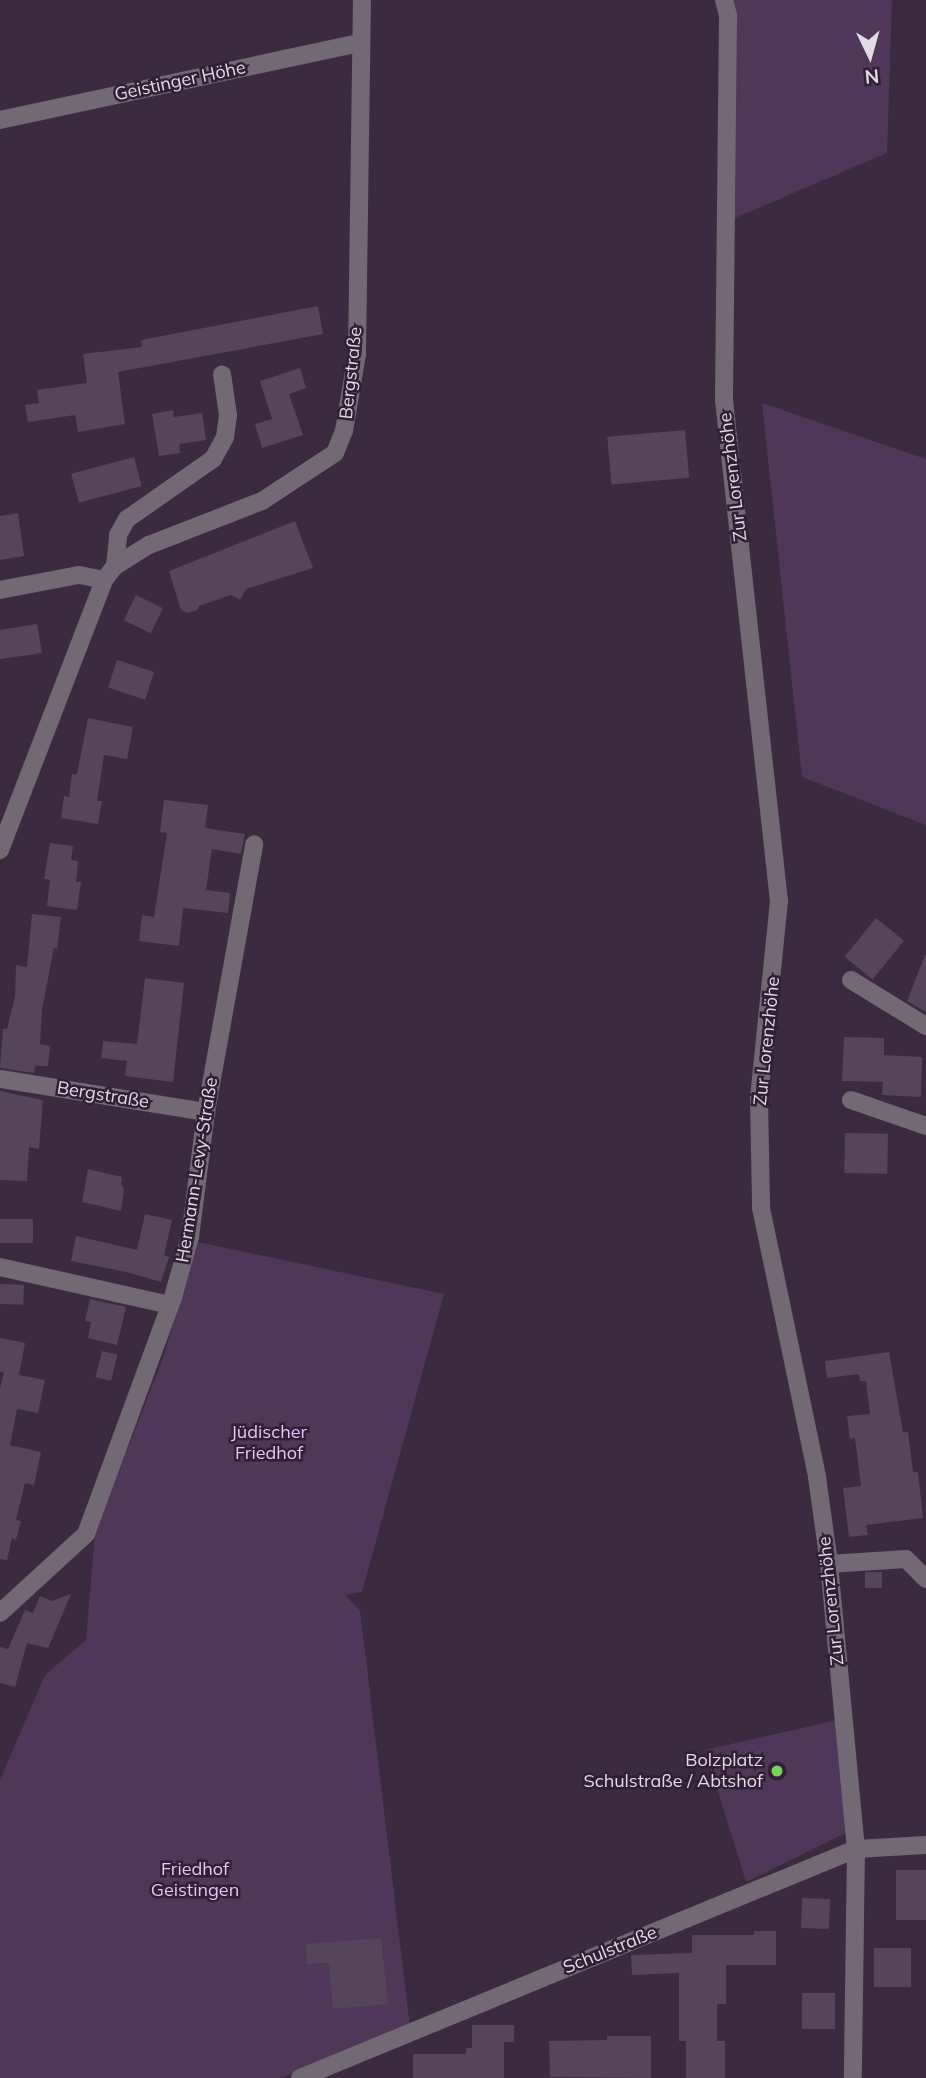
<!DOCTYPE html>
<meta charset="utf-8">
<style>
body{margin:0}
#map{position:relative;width:926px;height:2078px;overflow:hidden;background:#3b2a40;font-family:Mulish,sans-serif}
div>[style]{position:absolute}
.green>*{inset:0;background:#503658}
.building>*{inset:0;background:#56445b;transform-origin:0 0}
.minor>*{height:18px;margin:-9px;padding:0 9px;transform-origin:9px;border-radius:9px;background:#726974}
.dots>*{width:19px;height:19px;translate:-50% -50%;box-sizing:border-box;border:4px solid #312035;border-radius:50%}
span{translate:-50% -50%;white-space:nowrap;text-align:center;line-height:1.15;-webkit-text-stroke:5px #312035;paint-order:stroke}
.street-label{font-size:18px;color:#e3d8e6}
.park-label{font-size:18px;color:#f0beff}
.poi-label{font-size:18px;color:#e3d8e6}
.right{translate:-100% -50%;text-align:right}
.north{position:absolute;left:835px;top:21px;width:70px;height:70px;-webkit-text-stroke:5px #312035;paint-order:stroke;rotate:175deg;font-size:19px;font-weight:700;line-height:28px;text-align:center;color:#e3d8e6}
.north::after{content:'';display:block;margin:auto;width:24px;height:32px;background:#e3d8e6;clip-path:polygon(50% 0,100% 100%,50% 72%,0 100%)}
</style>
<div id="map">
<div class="green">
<div style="clip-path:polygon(724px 0,892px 0,887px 153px,726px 222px)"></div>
<div style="clip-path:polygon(762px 403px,926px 459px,926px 825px,802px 777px)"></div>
<div style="clip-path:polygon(198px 1242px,444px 1294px,362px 1592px,345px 1595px,360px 1610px,410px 2027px,281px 2078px,0 2078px,0 1780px,45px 1675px,86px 1640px,95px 1532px,162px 1361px)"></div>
<div style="clip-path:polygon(837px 1720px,848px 1832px,746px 1882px,705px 1750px)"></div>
</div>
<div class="building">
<div style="clip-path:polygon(318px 306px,323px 334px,118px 372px,125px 424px,78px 432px,75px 415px,28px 422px,25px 405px,39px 403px,37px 390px,87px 383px,83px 354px,142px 347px,141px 340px)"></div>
<div style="clip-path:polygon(300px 368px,306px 388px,289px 394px,303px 435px,262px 448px,255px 424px,272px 419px,260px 381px)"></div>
<div style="clip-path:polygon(173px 410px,174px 417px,202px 413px,206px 440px,179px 444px,180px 453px,159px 456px,152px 414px)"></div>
<div style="left:685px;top:430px;width:48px;height:78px;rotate:85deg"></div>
<div style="left:134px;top:457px;width:30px;height:65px;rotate:75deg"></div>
<div style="clip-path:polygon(18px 513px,24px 556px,0 560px,0 516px)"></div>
<div style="clip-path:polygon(295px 521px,313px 568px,246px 589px,240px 600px,231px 595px,199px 606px,197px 610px,187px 613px,181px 610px,169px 571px)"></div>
<div style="left:136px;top:595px;width:30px;height:28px;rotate:26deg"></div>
<div style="clip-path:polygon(37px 624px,42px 653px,0 659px,0 630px)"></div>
<div style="left:117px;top:660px;width:39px;height:29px;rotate:18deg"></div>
<div style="clip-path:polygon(88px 718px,133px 727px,127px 759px,104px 755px,97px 801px,102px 801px,98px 824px,61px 818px,64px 796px,69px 797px,72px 774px,77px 774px)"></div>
<div style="clip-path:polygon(164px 800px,208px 805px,205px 828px,245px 834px,241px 854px,212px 849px,206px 890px,230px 893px,228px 913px,183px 908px,179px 946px,139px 941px,142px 915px,154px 917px,167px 833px,160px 832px)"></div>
<div style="clip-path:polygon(50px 843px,73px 846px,71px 860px,78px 861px,76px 882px,81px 882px,77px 910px,47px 906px,50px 880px,44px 879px)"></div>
<div style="clip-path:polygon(32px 914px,61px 917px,57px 949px,54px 948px,42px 1009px,40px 1044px,50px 1046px,48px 1066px,35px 1066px,34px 1073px,0 1068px,3px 1029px,7px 1029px,15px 997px,16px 965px,27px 967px)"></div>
<div style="left:876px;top:918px;width:36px;height:50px;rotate:39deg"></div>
<div style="clip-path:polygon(925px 955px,926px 955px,926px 1012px,907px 1001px)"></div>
<div style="clip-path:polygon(145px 978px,184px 983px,173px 1082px,125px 1076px,127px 1061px,101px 1058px,103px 1041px,137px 1044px)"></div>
<div style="clip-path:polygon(844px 1037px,884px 1038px,884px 1055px,922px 1057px,921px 1097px,882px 1095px,883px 1082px,842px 1081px)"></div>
<div style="clip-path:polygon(0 1091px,43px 1100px,39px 1149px,29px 1147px,27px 1181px,0 1180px)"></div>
<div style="left:845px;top:1133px;width:43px;height:40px;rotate:1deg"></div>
<div style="clip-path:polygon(88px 1169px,122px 1177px,121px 1184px,124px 1189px,121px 1211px,82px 1202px)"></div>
<div style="clip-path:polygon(145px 1214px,172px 1220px,164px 1255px,169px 1257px,161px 1282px,126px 1272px,71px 1261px,76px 1236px,137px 1250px)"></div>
<div style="left:0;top:1219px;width:33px;height:24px"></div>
<div style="left:0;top:1284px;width:24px;height:20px;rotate:2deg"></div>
<div style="clip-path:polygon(90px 1299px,126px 1307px,117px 1345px,88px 1338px,91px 1322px,85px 1321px)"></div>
<div style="clip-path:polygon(0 1338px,25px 1343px,19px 1375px,45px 1380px,38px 1413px,17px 1409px,10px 1445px,41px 1452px,34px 1485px,25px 1483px,16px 1520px,21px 1521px,16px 1540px,12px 1538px,7px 1560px,0 1559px,0 1389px,4px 1372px,0 1372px)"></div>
<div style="left:102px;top:1351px;width:16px;height:27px;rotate:14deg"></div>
<div style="clip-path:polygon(889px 1352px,903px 1432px,908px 1432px,913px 1472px,918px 1472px,923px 1518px,866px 1525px,868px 1535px,849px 1537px,843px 1488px,861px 1486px,855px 1438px,850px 1439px,847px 1416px,870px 1414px,866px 1381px,860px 1381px,859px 1374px,827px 1378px,825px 1361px)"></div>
<div style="left:882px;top:1572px;width:16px;height:17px;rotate:90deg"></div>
<div style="clip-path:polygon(71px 1594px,48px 1648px,27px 1643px,15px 1687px,0 1683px,0 1647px,8px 1649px,25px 1610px,33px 1613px,40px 1596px,52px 1601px)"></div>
<div style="left:926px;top:1870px;width:50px;height:30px;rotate:90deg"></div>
<div style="left:802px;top:1898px;width:28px;height:30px;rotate:2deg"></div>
<div style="clip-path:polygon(754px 1931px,776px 1931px,776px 1965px,726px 1965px,726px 2004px,717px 2004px,717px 2041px,725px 2041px,725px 2078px,686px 2078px,686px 2041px,679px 2041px,679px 1973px,632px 1975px,631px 1955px,692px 1953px,692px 1935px,754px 1935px)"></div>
<div style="clip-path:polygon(381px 1938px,388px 2004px,333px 2009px,329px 1963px,307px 1964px,306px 1944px)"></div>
<div style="left:874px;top:1948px;width:37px;height:39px"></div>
<div style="left:802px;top:1993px;width:33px;height:36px"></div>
<div style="clip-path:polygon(472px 2025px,514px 2025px,514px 2042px,504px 2042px,504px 2078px,413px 2078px,413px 2054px,466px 2054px,466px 2048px,472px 2048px)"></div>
<div style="clip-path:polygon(607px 2036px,651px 2036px,651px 2078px,550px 2077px,549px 2041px,607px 2040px)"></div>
</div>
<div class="minor">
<div style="left:724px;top:0;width:16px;rotate:75deg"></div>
<div style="left:728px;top:15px;width:385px;rotate:90.6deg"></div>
<div style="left:724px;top:400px;width:504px;rotate:83.74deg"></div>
<div style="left:779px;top:901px;width:199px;rotate:95.8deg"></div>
<div style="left:759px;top:1099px;width:109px;rotate:88.9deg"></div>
<div style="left:761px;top:1208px;width:275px;rotate:78.2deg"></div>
<div style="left:817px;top:1477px;width:88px;rotate:82.1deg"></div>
<div style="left:829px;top:1564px;width:286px;rotate:84.6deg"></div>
<div style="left:856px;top:1849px;width:229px;rotate:90.8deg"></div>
<div style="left:0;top:120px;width:368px;rotate:-12.1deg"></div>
<div style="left:115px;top:566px;width:31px;rotate:-84deg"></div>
<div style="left:118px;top:535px;width:18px;rotate:-61deg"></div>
<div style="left:127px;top:519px;width:105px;rotate:-34.9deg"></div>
<div style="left:213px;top:459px;width:25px;rotate:-61deg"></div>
<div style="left:225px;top:437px;width:22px;rotate:-82deg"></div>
<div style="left:228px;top:415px;width:41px;rotate:-98.3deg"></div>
<div style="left:0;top:590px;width:80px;rotate:-10.8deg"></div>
<div style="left:79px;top:575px;width:25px;rotate:11deg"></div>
<div style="left:0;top:850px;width:289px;rotate:-68.9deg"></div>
<div style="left:104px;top:580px;width:18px;rotate:-52deg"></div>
<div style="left:115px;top:566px;width:40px;rotate:-32deg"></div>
<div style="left:149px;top:545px;width:121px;rotate:-21.3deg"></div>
<div style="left:262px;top:501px;width:87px;rotate:-33.3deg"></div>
<div style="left:335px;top:453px;width:24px;rotate:-68deg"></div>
<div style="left:344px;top:431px;width:78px;rotate:-80.4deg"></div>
<div style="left:357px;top:354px;width:354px;rotate:-89.2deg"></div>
<div style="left:851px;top:980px;width:88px;rotate:31.5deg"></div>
<div style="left:0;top:1079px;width:209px;rotate:9.1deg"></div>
<div style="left:851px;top:1100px;width:79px;rotate:19.1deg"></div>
<div style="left:0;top:1267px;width:174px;rotate:12.6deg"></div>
<div style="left:829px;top:1564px;width:77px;rotate:-3.7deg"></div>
<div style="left:906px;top:1559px;width:28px;rotate:45deg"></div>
<div style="left:0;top:1613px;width:117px;rotate:-42.6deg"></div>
<div style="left:86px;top:1534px;width:252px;rotate:-69.8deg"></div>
<div style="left:173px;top:1297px;width:62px;rotate:-74.2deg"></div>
<div style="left:190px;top:1237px;width:126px;rotate:-82.7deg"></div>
<div style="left:206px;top:1112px;width:272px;rotate:-79.8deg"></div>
<div style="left:300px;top:2078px;width:601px;rotate:-22.39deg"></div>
<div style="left:856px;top:1849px;width:70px;rotate:-3.3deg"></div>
</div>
<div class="dots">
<div style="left:777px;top:1771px;background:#78d258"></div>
</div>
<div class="street-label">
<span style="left:180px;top:81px;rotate:-12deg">Geistinger Höhe</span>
<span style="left:351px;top:373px;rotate:-84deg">Bergstraße</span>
<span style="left:733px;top:477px;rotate:-97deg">Zur Lorenzhöhe</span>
<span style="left:767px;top:1041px;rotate:-84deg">Zur Lorenzhöhe</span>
<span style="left:103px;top:1095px;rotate:9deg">Bergstraße</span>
<span style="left:197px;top:1170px;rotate:-81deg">Hermann-Levy-Straße</span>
<span style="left:831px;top:1601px;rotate:-96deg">Zur Lorenzhöhe</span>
<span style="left:610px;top:1950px;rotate:-22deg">Schulstraße</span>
</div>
<div class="park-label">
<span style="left:269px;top:1443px">Jüdischer<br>Friedhof</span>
<span style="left:195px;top:1880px">Friedhof<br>Geistingen</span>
</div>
<div class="poi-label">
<span class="right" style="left:763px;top:1771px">Bolzplatz<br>Schulstraße / Abtshof</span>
</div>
<div class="north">N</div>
</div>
